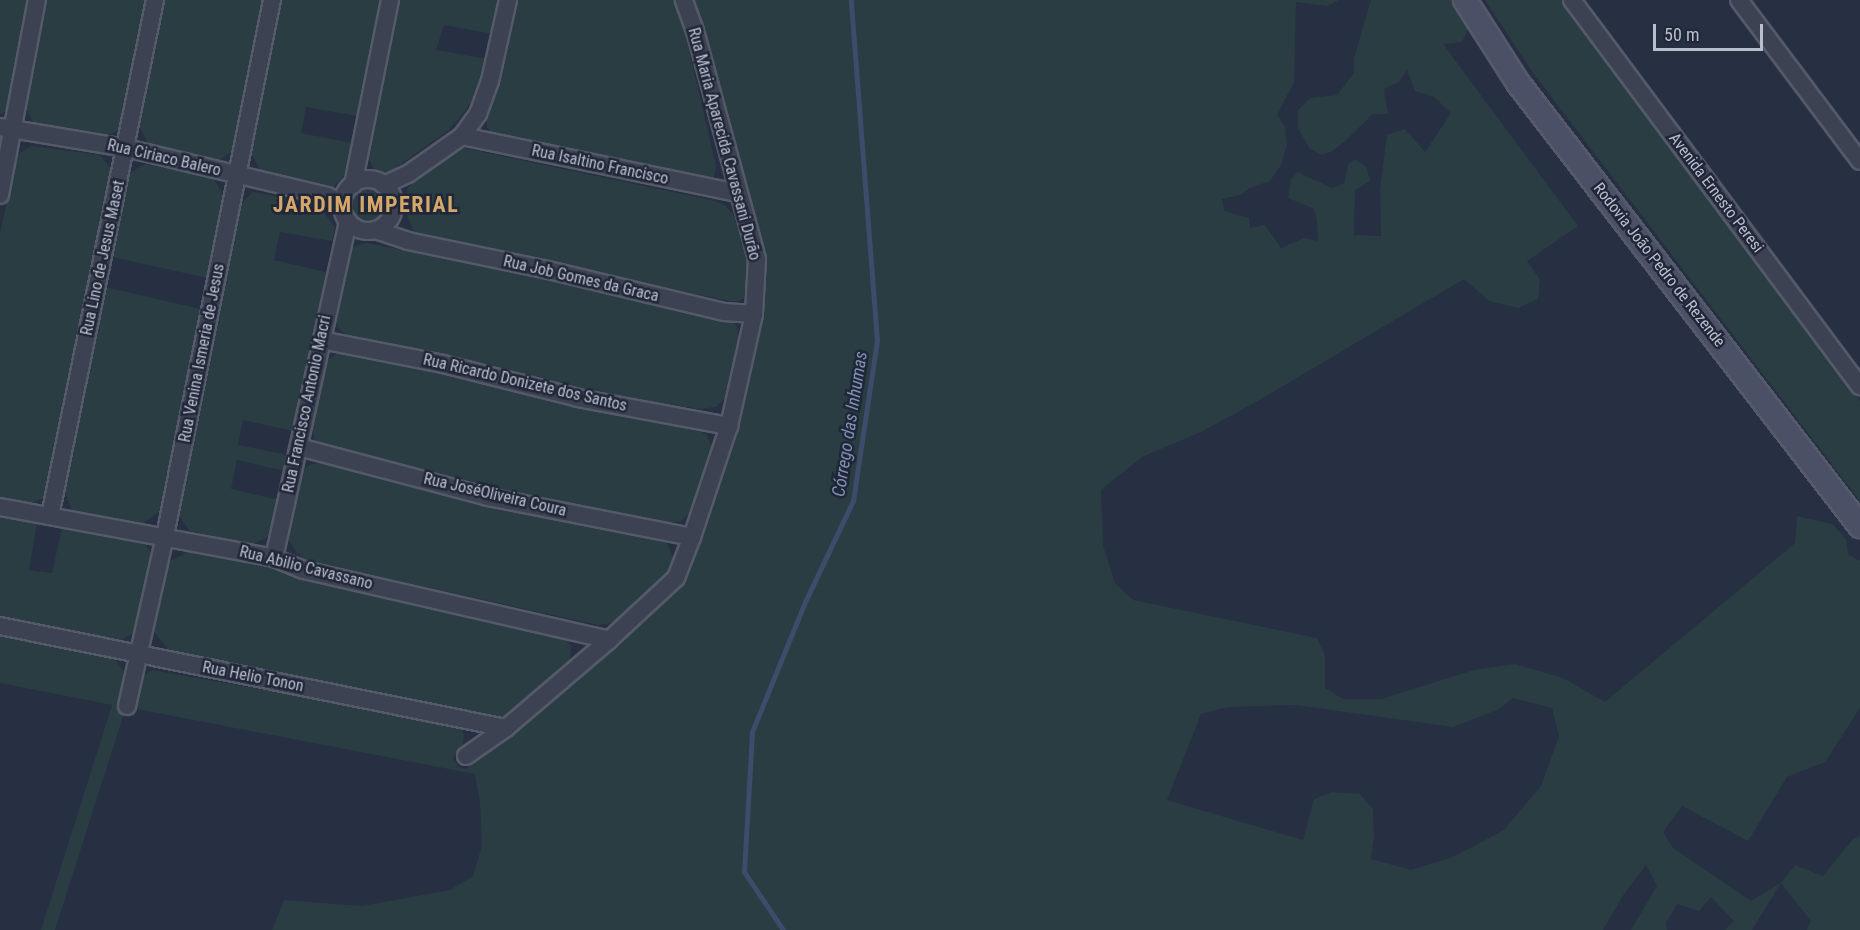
<!DOCTYPE html>
<meta charset="utf-8">
<style>
body{margin:0}
#map{position:relative;width:1860px;height:930px;overflow:hidden;background:#272f42;font-family:"Roboto Condensed",sans-serif}
div>[style]{position:absolute}
.green>*{inset:0;background:#293d43}
.round{border-radius:50%}
.stream>*{height:4.5px;margin:-2.25px;padding:0 2.25px;transform-origin:2.25px;border-radius:2.25px;background:#3e4b6b}
.roads{filter:drop-shadow(2px 0 #545a69) drop-shadow(-2px 0 #545a69) drop-shadow(0 2px #545a69) drop-shadow(0 -2px #545a69)}
.minor>*{height:16px;margin:-8px;padding:0 8px;transform-origin:8px;border-radius:8px;background:#3c4252}
.minor>.ring{margin:-8px;padding:0;box-sizing:content-box;background:none;border:16px solid #3c4252;border-radius:50%}
.secondary>*{height:22px;margin:-11px;padding:0 11px;transform-origin:11px;border-radius:11px;background:#4a5065}
span{translate:-50% -50%;white-space:nowrap;text-align:center;line-height:1.15;-webkit-text-stroke:5px #202738;paint-order:stroke}
.street-label{font-size:16px;color:#b9becc}
.water-label{font-size:18px;color:#818fb2;font-style:italic}
.district-label{font-size:22px;color:#d5a76b;font-weight:700;letter-spacing:1.5px}
.scale{position:absolute;left:1653px;top:24px;width:110px;height:27px;box-sizing:border-box;border:3px solid #b9becc;border-top:0;padding-left:8px;font-size:18px;line-height:21px;white-space:nowrap;color:#b9becc;-webkit-text-stroke:4px #202738;paint-order:stroke}
</style>
<div id="map">
<div class="green">
<div style="clip-path:polygon(0 0,30px 0,7px 111px,0 114px)"></div>
<div style="clip-path:polygon(47px 0,148px 0,121px 130px,97px 139px,35px 126px,26px 108px)"></div>
<div style="clip-path:polygon(165px 0,263px 0,233px 151px,218px 161px,150px 147px,139px 126px)"></div>
<div style="clip-path:polygon(280px 0,381px 0,357px 116px,306px 107px,301px 133px,352px 143px,345px 174px,334px 187px,323px 187px,260px 170px,250px 151px)"></div>
<div style="clip-path:polygon(396px 0,500px 0,493px 34px,444px 25px,436px 50px,487px 59px,484px 74px,467px 109px,449px 130px,388px 173px,373px 168px,365px 149px)"></div>
<div style="clip-path:polygon(518px 0,674px 0,685px 33px,716px 166px,714px 177px,706px 180px,497px 137px,487px 128px,487px 112px,507px 52px)"></div>
<div style="clip-path:polygon(evenodd,692px 0,1339px 0,1327px 6px,1296px 2px,1294px 82px,1277px 115px,1285px 126px,1287px 144px,1281px 165px,1270px 181px,1250px 188px,1240px 195px,1222px 199px,1224px 211px,1249px 218px,1250px 228px,1265px 225px,1281px 248px,1304px 238px,1318px 241px,1317px 220px,1313px 208px,1288px 198px,1291px 179px,1298px 172px,1332px 188px,1344px 184px,1348px 164px,1356px 159px,1367px 168px,1370px 181px,1355px 190px,1354px 235px,1381px 236px,1380px 190px,1387px 135px,1405px 129px,1425px 152px,1451px 113px,1434px 97px,1415px 91px,1407px 70px,1399px 82px,1384px 89px,1388px 114px,1373px 114px,1344px 142px,1331px 152px,1322px 155px,1309px 148px,1298px 128px,1298px 110px,1310px 98px,1337px 95px,1354px 73px,1354px 58px,1371px 0,1455px 0,1470px 25px,1462px 42px,1443px 44px,1578px 226px,1527px 261px,1540px 280px,1538px 299px,1518px 308px,1489px 301px,1464px 279px,1256px 402px,1203px 431px,1142px 457px,1101px 490px,1103px 545px,1115px 583px,1133px 600px,1317px 638px,1325px 655px,1325px 688px,1343px 699px,1381px 699px,1474px 670px,1515px 664px,1563px 678px,1605px 702px,1795px 543px,1797px 516px,1832px 524px,1846px 539px,1848px 554px,1860px 561px,1860px 708px,1825px 762px,1787px 777px,1748px 841px,1682px 806px,1663px 832px,1673px 848px,1751px 901px,1781px 883px,1795px 865px,1823px 876px,1853px 839px,1860px 836px,1860px 930px,1807px 930px,1811px 921px,1781px 883px,1752px 930px,1725px 930px,1734px 921px,1711px 897px,1699px 911px,1677px 904px,1666px 923px,1667px 930px,1631px 930px,1657px 886px,1646px 865px,1624px 894px,1603px 930px,272px 930px,284px 900px,362px 906px,450px 890px,473px 876px,482px 845px,480px 803px,475px 774px,126px 707px,55px 930px,41px 930px,112px 705px,0 683px,0 636px,114px 658px,126px 674px,140px 679px,152px 670px,457px 724px,464px 735px,463px 746px,453px 758px,459px 767px,466px 769px,514px 732px,679px 581px,701px 540px,738px 426px,763px 316px,763px 257px,748px 189px,692px 0,1513px 698px,1552px 708px,1559px 736px,1541px 786px,1504px 830px,1453px 857px,1411px 870px,1371px 859px,1374px 837px,1373px 809px,1360px 794px,1332px 792px,1314px 799px,1303px 840px,1167px 800px,1201px 714px,1228px 707px,1296px 705px,1453px 727px,1499px 709px,1513px 698px)"></div>
<div style="clip-path:polygon(1485px 0,1563px 0,1860px 401px,1860px 501px,1533px 73px)"></div>
<div style="clip-path:polygon(31px 146px,100px 155px,112px 170px,46px 497px,24px 506px,0 501px,0 233px,17px 155px)"></div>
<div style="clip-path:polygon(464px 148px,711px 200px,725px 205px,733px 214px,749px 263px,746px 297px,739px 301px,729px 301px,415px 234px,406px 213px,407px 189px,414px 181px,452px 152px)"></div>
<div style="clip-path:polygon(144px 164px,213px 178px,223px 194px,207px 278px,112px 257px,130px 173px)"></div>
<div class="round" style="left:349px;top:185px;width:40px;height:40px"></div>
<div style="clip-path:polygon(253px 192px,317px 204px,335px 227px,332px 241px,280px 232px,274px 260px,326px 272px,293px 431px,243px 420px,238px 445px,288px 455px,285px 471px,237px 460px,231px 489px,279px 500px,271px 535px,251px 545px,190px 531px,178px 515px,238px 206px)"></div>
<div style="clip-path:polygon(366px 243px,546px 276px,723px 318px,736px 325px,740px 339px,726px 397px,716px 407px,699px 409px,580px 390px,446px 356px,350px 337px,339px 329px,333px 318px,345px 255px,353px 247px)"></div>
<div style="clip-path:polygon(105px 287px,201px 309px,161px 511px,140px 525px,73px 513px,63px 487px)"></div>
<div style="clip-path:polygon(347px 353px,443px 371px,695px 426px,707px 436px,712px 447px,692px 511px,681px 521px,665px 524px,492px 490px,315px 442px,312px 426px,323px 364px,336px 354px)"></div>
<div style="clip-path:polygon(324px 462px,657px 536px,668px 545px,673px 558px,666px 575px,624px 617px,611px 623px,598px 625px,308px 561px,297px 553px,288px 539px,300px 474px,309px 465px)"></div>
<div style="clip-path:polygon(0 516px,37px 523px,29px 570px,52px 573px,62px 528px,145px 544px,153px 556px,137px 631px,117px 642px,0 618px)"></div>
<div style="clip-path:polygon(188px 552px,270px 565px,561px 636px,571px 646px,570px 661px,506px 716px,494px 717px,169px 651px,152px 629px,167px 563px)"></div>
</div>
<div class="stream">
<div style="left:783px;top:930px;width:70px;rotate:-123.9deg"></div>
<div style="left:744px;top:872px;width:140px;rotate:-86.7deg"></div>
<div style="left:752px;top:732px;width:140px;rotate:-67.8deg"></div>
<div style="left:805px;top:602px;width:112px;rotate:-64.6deg"></div>
<div style="left:853px;top:501px;width:162px;rotate:-81.5deg"></div>
<div style="left:877px;top:341px;width:342px;rotate:-94.4deg"></div>
</div>
<div class="roads">
<div class="minor">
<div style="left:1572px;top:0;width:482px;rotate:53.3deg"></div>
<div style="left:1739px;top:0;width:201px;rotate:53.1deg"></div>
<div style="left:0;top:127px;width:128px;rotate:9.5deg"></div>
<div style="left:126px;top:148px;width:207px;rotate:13.4deg"></div>
<div style="left:327px;top:196px;width:17px;rotate:24deg"></div>
<div style="left:462px;top:136px;width:281px;rotate:11.7deg"></div>
<div class="ring" style="left:342px;top:179px;width:36px;height:36px"></div>
<div style="left:353px;top:185px;width:189px;rotate:-78.7deg"></div>
<div style="left:384px;top:185px;width:26px;rotate:-25deg"></div>
<div style="left:408px;top:174px;width:66px;rotate:-35.1deg"></div>
<div style="left:462px;top:136px;width:27px;rotate:-54deg"></div>
<div style="left:478px;top:114px;width:35px;rotate:-70deg"></div>
<div style="left:490px;top:81px;width:83px;rotate:-77.5deg"></div>
<div style="left:0;top:195px;width:198px;rotate:-79.3deg"></div>
<div style="left:375px;top:230px;width:35px;rotate:18deg"></div>
<div style="left:408px;top:241px;width:143px;rotate:11.7deg"></div>
<div style="left:548px;top:270px;width:181px;rotate:13.4deg"></div>
<div style="left:724px;top:312px;width:30px;rotate:4deg"></div>
<div style="left:321px;top:340px;width:124px;rotate:11.1deg"></div>
<div style="left:443px;top:364px;width:139px;rotate:14.1deg"></div>
<div style="left:578px;top:398px;width:154px;rotate:10.5deg"></div>
<div style="left:299px;top:447px;width:196px;rotate:14.8deg"></div>
<div style="left:488px;top:497px;width:208px;rotate:11.1deg"></div>
<div style="left:0;top:507px;width:279px;rotate:10.5deg"></div>
<div style="left:274px;top:558px;width:32px;rotate:22deg"></div>
<div style="left:304px;top:570px;width:313px;rotate:12.9deg"></div>
<div style="left:50px;top:516px;width:527px;rotate:-78.5deg"></div>
<div style="left:274px;top:558px;width:345px;rotate:-77.6deg"></div>
<div style="left:0;top:626px;width:516px;rotate:11.4deg"></div>
<div style="left:127px;top:706px;width:174px;rotate:-77.4deg"></div>
<div style="left:165px;top:536px;width:547px;rotate:-78.71deg"></div>
<div style="left:466px;top:756px;width:49px;rotate:-35deg"></div>
<div style="left:506px;top:728px;width:135px;rotate:-40.5deg"></div>
<div style="left:609px;top:640px;width:91px;rotate:-42.8deg"></div>
<div style="left:676px;top:578px;width:44px;rotate:-68.7deg"></div>
<div style="left:692px;top:537px;width:117px;rotate:-71.6deg"></div>
<div style="left:729px;top:426px;width:115px;rotate:-77.4deg"></div>
<div style="left:754px;top:314px;width:55px;rotate:-86.9deg"></div>
<div style="left:757px;top:259px;width:236px;rotate:-105.2deg"></div>
<div style="left:695px;top:31px;width:33px;rotate:-110deg"></div>
</div>
<div class="secondary">
<div style="left:1465px;top:0;width:98px;rotate:57.4deg"></div>
<div style="left:1518px;top:83px;width:560px;rotate:52.33deg"></div>
</div>
</div>
<div class="street-label">
<span style="left:724px;top:144px;rotate:75deg">Rua Maria Aparecida Cavassani Durão</span>
<span style="left:164px;top:158px;rotate:13deg">Rua Ciriaco Balero</span>
<span style="left:600px;top:165px;rotate:12deg">Rua Isaltino Francisco</span>
<span style="left:1716px;top:193px;rotate:53deg">Avenida Ernesto Peresi</span>
<span style="left:103px;top:258px;rotate:-78deg">Rua Lino de Jesus Maset</span>
<span style="left:1659px;top:265px;rotate:52deg">Rodovia João Pedro de Rezende</span>
<span style="left:581px;top:279px;rotate:13deg">Rua Job Gomes da Graca</span>
<span style="left:202px;top:353px;rotate:-79deg">Rua Venina Ismeria de Jesus</span>
<span style="left:525px;top:383px;rotate:13deg">Rua Ricardo Donizete dos Santos</span>
<span style="left:307px;top:404px;rotate:-78deg">Rua Francisco Antonio Macri</span>
<span style="left:495px;top:495px;rotate:13deg">Rua JoséOliveira Coura</span>
<span style="left:306px;top:568px;rotate:14deg">Rua Abilio Cavassano</span>
<span style="left:253px;top:677px;rotate:11deg">Rua Helio Tonon</span>
</div>
<div class="water-label">
<span style="left:850px;top:424px;rotate:-81deg">Córrego das Inhumas</span>
</div>
<div class="district-label">
<span style="left:366px;top:205px">JARDIM IMPERIAL</span>
</div>
<div class="scale">50 m</div>
</div>
